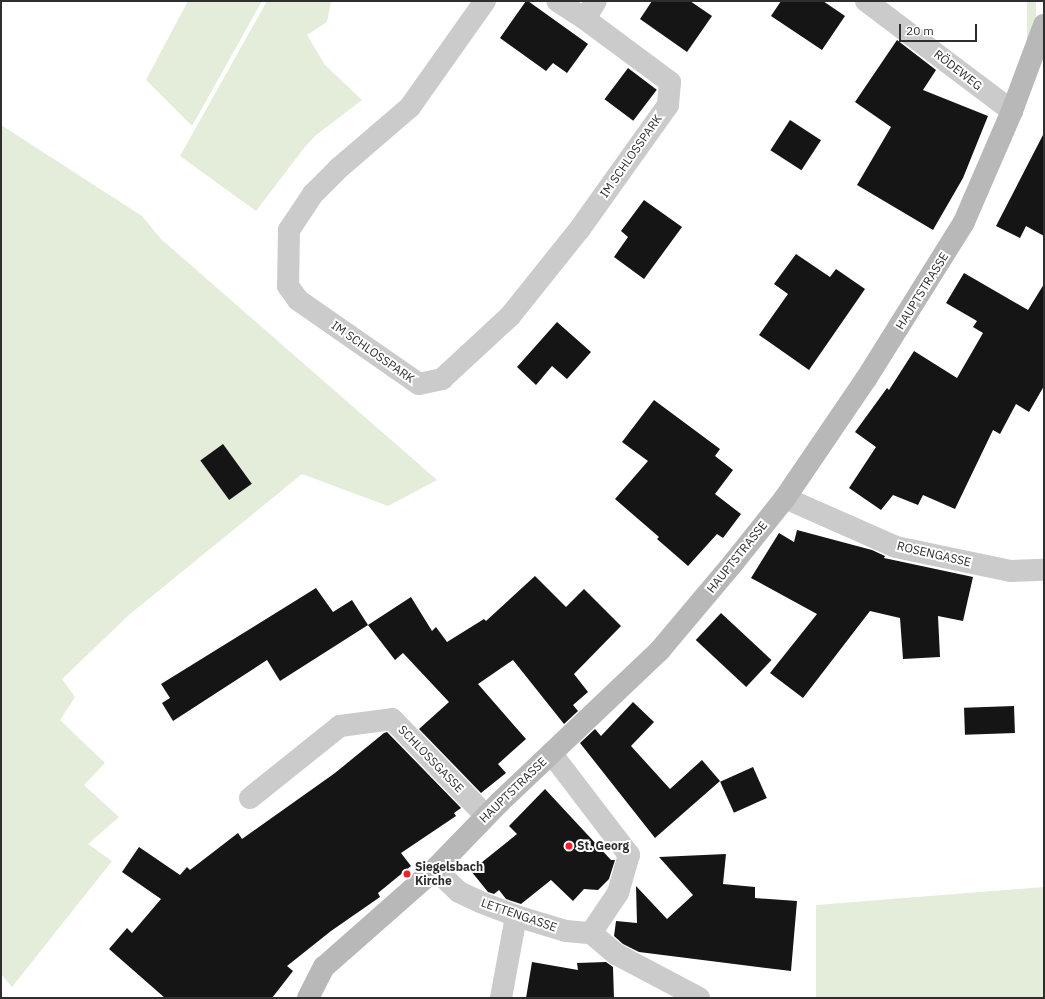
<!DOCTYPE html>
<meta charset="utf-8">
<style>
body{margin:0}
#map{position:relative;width:1045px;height:999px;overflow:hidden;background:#fff;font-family:"IBM Plex Sans",sans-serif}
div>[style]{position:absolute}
.green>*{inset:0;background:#e3edda;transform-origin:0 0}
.building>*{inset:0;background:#151515;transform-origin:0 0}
.street>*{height:22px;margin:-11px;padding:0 11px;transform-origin:11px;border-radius:11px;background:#cbcbcb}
.secondary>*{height:22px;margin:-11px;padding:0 11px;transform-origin:11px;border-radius:11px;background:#b8b8b8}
.dots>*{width:11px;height:11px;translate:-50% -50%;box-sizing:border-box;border:2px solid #fff;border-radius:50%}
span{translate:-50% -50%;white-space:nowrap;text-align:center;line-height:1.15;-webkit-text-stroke:4px #fff;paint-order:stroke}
.street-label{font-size:12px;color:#2e2e2e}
.poi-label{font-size:12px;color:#2e2e2e;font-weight:700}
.left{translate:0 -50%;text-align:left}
.frame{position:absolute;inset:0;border:2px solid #2e2e2e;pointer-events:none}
.scale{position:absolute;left:899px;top:24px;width:78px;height:18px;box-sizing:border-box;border:2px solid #2e2e2e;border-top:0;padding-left:5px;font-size:12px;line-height:14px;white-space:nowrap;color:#2e2e2e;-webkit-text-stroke:3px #fff;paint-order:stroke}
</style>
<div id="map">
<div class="green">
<div style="clip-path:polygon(188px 1px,262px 1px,192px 126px,146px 80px)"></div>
<div style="clip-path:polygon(267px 1px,331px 1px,327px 22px,307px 35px,325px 65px,362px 100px,316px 135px,304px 148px,256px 211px,180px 156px)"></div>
<div style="left:1027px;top:1px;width:9px;height:75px"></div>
<div style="clip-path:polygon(1px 125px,142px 216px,161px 239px,437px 480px,388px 506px,302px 474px,130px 614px,62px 679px,75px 697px,60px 720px,105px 763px,84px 785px,119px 817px,88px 844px,112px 861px,12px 987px,1px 974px)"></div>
<div style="clip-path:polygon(1044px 887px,1044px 998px,816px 998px,816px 905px)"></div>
</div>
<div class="building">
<div style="clip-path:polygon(526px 1px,528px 1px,588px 44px,567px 73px,553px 63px,546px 71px,500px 38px)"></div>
<div style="clip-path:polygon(652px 1px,690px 1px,712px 16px,687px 52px,640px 19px)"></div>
<div style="clip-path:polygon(781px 1px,823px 1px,845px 16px,822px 50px,771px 16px)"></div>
<div style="clip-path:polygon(897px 40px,936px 70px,923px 90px,988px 116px,963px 178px,933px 230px,857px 185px,891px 127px,855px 102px)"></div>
<div style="left:628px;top:68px;width:36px;height:39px;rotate:37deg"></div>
<div style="left:790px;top:120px;width:37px;height:36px;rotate:33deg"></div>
<div style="clip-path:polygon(1044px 133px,1044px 236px,1026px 226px,1020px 238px,996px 226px)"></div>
<div style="clip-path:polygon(644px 200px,682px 227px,644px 279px,614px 257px,628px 237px,621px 231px)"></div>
<div style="clip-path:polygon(796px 254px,830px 277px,836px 269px,865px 289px,809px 370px,759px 335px,788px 294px,774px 284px)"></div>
<div style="clip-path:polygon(964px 273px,1028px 310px,1044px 284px,1044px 386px,1029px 412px,1016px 404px,1000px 434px,993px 430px,955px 509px,923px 495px,918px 505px,893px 495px,881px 510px,849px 488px,876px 447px,855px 432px,887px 388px,889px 390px,914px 351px,957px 378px,983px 333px,973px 327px,977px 321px,946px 303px)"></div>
<div style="clip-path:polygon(557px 322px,591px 352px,567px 379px,552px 366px,536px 385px,517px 367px)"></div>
<div style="clip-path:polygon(654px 400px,720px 449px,715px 456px,733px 470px,715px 494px,741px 514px,723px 538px,717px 534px,688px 566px,657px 539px,659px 537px,615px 499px,648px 461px,622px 442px)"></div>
<div style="left:223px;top:444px;width:49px;height:28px;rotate:54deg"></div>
<div style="clip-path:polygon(797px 530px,872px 550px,885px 556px,884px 558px,973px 577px,963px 621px,938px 616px,940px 657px,903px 659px,900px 618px,870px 611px,803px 698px,770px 673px,817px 614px,751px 578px,779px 533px,794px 542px)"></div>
<div style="clip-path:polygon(535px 576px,566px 607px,584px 589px,621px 626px,574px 674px,588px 692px,573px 705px,578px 711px,564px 724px,513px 660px,478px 684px,526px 739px,498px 764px,506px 773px,481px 793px,419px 729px,449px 702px,403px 653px,395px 660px,368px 625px,411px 597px,432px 631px,436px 627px,447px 642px,484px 619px,486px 621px)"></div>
<div style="clip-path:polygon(316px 588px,333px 612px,352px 600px,368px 625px,280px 681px,267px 660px,173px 721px,162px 703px,170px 698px,161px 684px)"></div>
<div style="left:721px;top:613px;width:69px;height:37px;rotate:43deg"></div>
<div style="clip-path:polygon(633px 702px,654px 722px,631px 746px,670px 789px,702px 760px,720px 781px,655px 838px,580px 743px,595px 729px,601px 736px)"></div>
<div style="left:1014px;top:706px;width:27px;height:50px;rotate:88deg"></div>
<div style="clip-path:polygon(387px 732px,461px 808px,454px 813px,456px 816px,401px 853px,411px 866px,378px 893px,380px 897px,331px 931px,287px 966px,293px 971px,272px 998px,165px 998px,109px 949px,127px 928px,132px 933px,161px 899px,122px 872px,139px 847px,180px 875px,187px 867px,190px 870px,238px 833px,242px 839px,335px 773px,384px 733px)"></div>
<div style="left:753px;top:767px;width:34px;height:36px;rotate:66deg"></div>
<div style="clip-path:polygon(545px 789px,611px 860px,615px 860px,609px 879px,598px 890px,584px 889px,573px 901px,551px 880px,521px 904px,506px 899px,499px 890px,494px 894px,488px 892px,471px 871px,517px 834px,509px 826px)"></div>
<div style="clip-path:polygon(726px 854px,723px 884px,755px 887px,755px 898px,797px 901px,791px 971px,639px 952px,623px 944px,614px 936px,616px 921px,637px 923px,636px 886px,667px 919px,693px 895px,659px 857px)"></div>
<div style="clip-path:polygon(532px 962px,578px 970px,577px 963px,606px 962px,613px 967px,614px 998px,526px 998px)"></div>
</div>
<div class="street">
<div style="left:485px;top:1px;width:130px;rotate:125.3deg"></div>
<div style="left:410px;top:107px;width:95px;rotate:139.3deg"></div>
<div style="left:338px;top:169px;width:35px;rotate:135deg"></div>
<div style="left:313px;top:194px;width:43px;rotate:123.7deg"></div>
<div style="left:289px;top:230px;width:56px;rotate:91deg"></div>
<div style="left:288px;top:286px;width:17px;rotate:54deg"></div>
<div style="left:298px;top:300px;width:147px;rotate:34.8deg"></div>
<div style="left:419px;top:384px;width:24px;rotate:-12deg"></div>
<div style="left:442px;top:379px;width:93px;rotate:-42.8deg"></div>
<div style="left:510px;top:316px;width:110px;rotate:-51.3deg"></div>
<div style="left:579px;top:230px;width:153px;rotate:-54.5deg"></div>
<div style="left:668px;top:105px;width:23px;rotate:-85deg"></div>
<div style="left:670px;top:82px;width:106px;rotate:-143.5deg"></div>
<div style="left:585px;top:19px;width:33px;rotate:-147deg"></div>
<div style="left:866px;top:1px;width:183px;rotate:37deg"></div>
<div style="left:585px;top:19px;width:21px;rotate:-59deg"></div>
<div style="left:785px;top:498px;width:121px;rotate:23.8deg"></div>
<div style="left:896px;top:547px;width:117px;rotate:11.8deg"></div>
<div style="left:1011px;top:571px;width:33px;rotate:-2deg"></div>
<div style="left:250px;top:798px;width:115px;rotate:-38.7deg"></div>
<div style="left:340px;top:726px;width:52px;rotate:-7.7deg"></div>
<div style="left:392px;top:719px;width:135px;rotate:45.9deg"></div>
<div style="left:435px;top:869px;width:33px;rotate:44deg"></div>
<div style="left:459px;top:892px;width:23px;rotate:25deg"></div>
<div style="left:480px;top:902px;width:39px;rotate:21deg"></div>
<div style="left:516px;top:916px;width:52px;rotate:16.7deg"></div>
<div style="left:566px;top:931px;width:25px;rotate:5deg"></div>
<div style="left:591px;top:933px;width:48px;rotate:-56deg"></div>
<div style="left:618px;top:893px;width:40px;rotate:-74deg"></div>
<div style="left:629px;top:855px;width:128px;rotate:-127.4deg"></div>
<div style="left:591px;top:933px;width:33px;rotate:40deg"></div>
<div style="left:616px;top:954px;width:94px;rotate:27.9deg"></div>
<div style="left:501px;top:998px;width:83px;rotate:-79.6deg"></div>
</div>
<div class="secondary">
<div style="left:308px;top:998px;width:35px;rotate:-63deg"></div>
<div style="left:324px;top:967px;width:148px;rotate:-41.4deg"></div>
<div style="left:435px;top:869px;width:93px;rotate:-45.9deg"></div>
<div style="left:500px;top:802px;width:221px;rotate:-43.5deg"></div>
<div style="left:660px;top:650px;width:115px;rotate:-49.9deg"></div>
<div style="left:734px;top:562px;width:82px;rotate:-51.4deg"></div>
<div style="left:785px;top:498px;width:144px;rotate:-55.8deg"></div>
<div style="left:866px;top:379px;width:185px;rotate:-58deg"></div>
<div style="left:964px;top:222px;width:121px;rotate:-66.6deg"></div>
<div style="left:1012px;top:111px;width:92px;rotate:-69.6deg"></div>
</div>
<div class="dots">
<div style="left:569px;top:846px;background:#f42029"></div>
<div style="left:407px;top:874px;background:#f42029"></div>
</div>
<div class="street-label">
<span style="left:958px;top:70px;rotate:38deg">RÖDEWEG</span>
<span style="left:631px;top:156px;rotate:-55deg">IM SCHLOSSPARK</span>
<span style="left:922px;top:291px;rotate:-58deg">HAUPTSTRASSE</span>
<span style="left:373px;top:352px;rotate:35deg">IM SCHLOSSPARK</span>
<span style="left:934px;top:554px;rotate:13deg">ROSENGASSE</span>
<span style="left:737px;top:557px;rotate:-51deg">HAUPTSTRASSE</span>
<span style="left:431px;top:759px;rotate:46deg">SCHLOSSGASSE</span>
<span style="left:513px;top:790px;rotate:-44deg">HAUPTSTRASSE</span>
<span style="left:519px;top:915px;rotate:19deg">LETTENGASSE</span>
</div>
<div class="poi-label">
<span class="left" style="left:577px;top:846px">St. Georg</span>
<span class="left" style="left:415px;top:874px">Siegelsbach<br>Kirche</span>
</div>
<div class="frame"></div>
<div class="scale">20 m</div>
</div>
